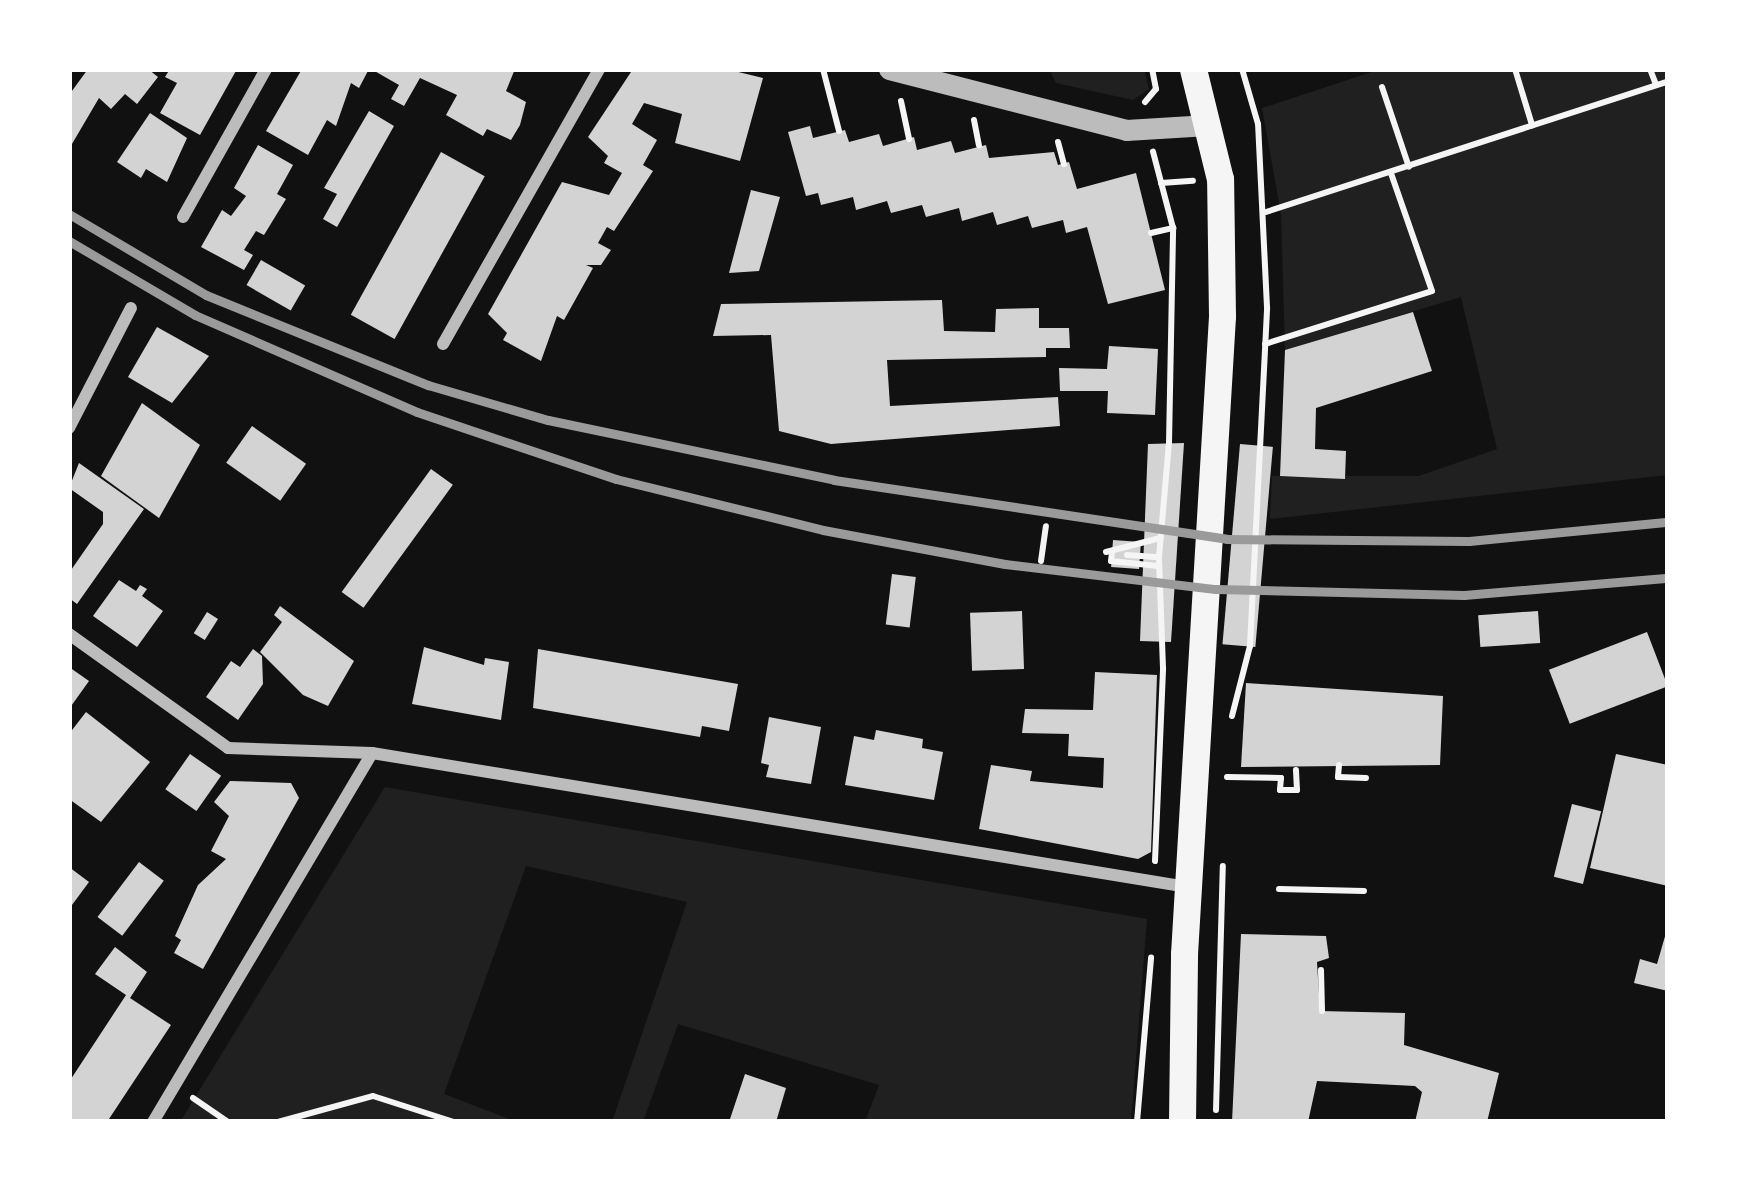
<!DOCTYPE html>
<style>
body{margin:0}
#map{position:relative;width:1737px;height:1191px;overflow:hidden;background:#111;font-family:Commissioner,sans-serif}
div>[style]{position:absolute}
.green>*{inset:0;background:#202020}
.building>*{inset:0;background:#d3d3d3;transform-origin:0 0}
.path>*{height:6px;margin:-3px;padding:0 3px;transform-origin:3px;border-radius:3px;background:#f5f5f5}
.minor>*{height:12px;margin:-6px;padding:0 6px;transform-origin:6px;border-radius:6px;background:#bcbcbc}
.tertiary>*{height:21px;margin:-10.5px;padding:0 10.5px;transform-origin:10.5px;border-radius:10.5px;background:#bcbcbc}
.primary>*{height:27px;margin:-13.5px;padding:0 13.5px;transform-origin:13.5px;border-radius:13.5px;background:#f5f5f5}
.rail>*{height:9px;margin:-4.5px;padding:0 4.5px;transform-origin:4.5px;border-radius:4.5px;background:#9a9a9a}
span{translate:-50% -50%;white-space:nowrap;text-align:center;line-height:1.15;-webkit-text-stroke:10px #fff;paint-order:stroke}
.frame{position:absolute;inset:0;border:72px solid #fff;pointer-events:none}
</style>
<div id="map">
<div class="green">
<div style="clip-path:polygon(1049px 69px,1144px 69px,1149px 89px,1133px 100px,1056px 83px)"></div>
<div style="clip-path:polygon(1381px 69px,1668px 69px,1668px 475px,1270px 519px,1272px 476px,1419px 476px,1497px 449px,1461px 297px,1285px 350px,1281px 214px,1262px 108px)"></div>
<div style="clip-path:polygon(385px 787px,1147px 919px,1131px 1122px,865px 1122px,879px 1085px,678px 1024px,643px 1122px,612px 1122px,687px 902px,526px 866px,444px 1094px,517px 1122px,180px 1122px)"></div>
</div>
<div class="building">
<div style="clip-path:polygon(88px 69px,148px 69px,158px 77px,137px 104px,125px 94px,111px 109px,99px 98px,69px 149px,69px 95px)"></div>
<div style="clip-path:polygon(170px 69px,237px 69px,200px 135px,160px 113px,177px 83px,165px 77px)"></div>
<div style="clip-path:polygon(302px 69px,369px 69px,359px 88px,351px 83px,336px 126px,327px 120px,308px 155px,266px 131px)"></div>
<div style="clip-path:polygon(371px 69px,515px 69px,506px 91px,526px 102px,520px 125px,511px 140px,487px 129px,483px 136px,446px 115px,457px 95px,420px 78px,404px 106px,391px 99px,399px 85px)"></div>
<div style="clip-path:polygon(633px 69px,726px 69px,763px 78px,740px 161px,675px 143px,682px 114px,644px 103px,632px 124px,657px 140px,643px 165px,653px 171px,614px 231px,607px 227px,598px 243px,611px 250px,601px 265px,586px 265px,593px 268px,564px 320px,557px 316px,541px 361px,503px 340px,507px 333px,488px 314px,562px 182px,609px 195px,622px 173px,604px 163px,608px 156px,588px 137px)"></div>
<div style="clip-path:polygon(369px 111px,394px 126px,337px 227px,323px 219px,337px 194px,324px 188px)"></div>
<div style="clip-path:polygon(150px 113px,187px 138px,167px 182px,146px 169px,141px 178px,117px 162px)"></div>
<div style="clip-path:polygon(810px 126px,813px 138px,845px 130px,849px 142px,879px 134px,883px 146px,914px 137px,917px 150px,951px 141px,955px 153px,986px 145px,989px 158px,1054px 152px,1058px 165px,1069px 162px,1077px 189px,1136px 173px,1165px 290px,1108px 304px,1087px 227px,1066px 233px,1063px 220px,1032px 228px,1028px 216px,997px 225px,993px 212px,962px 221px,959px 208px,926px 217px,922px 205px,891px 213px,887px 201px,856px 210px,853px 197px,821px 205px,818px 193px,806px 196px,788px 132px)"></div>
<div style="clip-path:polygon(258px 145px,293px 165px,277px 194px,286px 199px,264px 235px,256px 231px,244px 250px,253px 255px,244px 270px,201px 247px,222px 210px,231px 216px,246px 196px,234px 188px)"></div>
<div style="left:441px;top:152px;width:50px;height:186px;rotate:29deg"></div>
<div style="clip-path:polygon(751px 190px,780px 197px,759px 271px,729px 273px)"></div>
<div style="left:261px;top:260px;width:51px;height:29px;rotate:30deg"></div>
<div style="clip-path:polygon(942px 300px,944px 331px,995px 332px,996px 309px,1039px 308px,1039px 328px,1069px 328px,1070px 348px,1046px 348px,1046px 357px,887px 360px,890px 406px,1058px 397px,1060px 426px,831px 444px,779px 431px,771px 335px,713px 336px,721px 304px)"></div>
<div style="clip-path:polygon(1413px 312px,1432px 371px,1316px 408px,1315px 449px,1346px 451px,1345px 479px,1280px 476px,1285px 350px)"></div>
<div style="clip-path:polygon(157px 327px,209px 356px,172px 403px,128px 377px)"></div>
<div style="clip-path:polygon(1109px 346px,1158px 349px,1155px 415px,1107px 413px,1108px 391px,1060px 391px,1059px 368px,1107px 369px)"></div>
<div style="clip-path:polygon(142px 403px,200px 445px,159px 518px,101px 476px)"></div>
<div style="left:252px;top:426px;width:66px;height:45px;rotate:35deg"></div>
<div style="clip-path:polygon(1184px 443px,1171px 642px,1140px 641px,1148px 444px)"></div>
<div style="left:1240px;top:444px;width:33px;height:201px;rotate:5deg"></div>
<div style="clip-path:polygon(79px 463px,144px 509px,77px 604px,69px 598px,69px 573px,103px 524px,103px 512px,69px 488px)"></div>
<div style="left:431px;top:469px;width:27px;height:152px;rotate:36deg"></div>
<div style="left:1113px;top:540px;width:28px;height:27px;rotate:4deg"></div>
<div style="left:892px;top:574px;width:24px;height:51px;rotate:7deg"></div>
<div style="clip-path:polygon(119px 580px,136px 591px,140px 585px,147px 589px,142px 596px,163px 611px,137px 647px,93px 616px)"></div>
<div style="clip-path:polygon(280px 606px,354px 661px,328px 706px,303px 695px,260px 652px,282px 622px,274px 615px)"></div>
<div style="left:1022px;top:611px;width:58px;height:52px;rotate:88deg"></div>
<div style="left:1538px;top:611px;width:32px;height:60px;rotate:86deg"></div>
<div style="left:207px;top:612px;width:13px;height:25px;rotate:32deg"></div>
<div style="left:1647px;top:632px;width:58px;height:105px;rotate:69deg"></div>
<div style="clip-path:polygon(424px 647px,484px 665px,485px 658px,509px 662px,501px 720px,412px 704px)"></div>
<div style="clip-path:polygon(253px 649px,262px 656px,263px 684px,238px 720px,206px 697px,231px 661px,240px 667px)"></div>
<div style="clip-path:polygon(538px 649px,738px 684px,729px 731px,702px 726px,700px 737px,533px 708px)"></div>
<div style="clip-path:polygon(69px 667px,89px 681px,69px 709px)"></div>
<div style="clip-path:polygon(1095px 672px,1157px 675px,1151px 852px,1138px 859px,979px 829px,991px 765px,1032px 771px,1030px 781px,1103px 788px,1104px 758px,1068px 756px,1069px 734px,1022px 733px,1025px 709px,1093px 710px)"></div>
<div style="clip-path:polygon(1246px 683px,1443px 696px,1440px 765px,1241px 767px)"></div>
<div style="clip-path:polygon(86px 712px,150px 762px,101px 822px,69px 799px,69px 734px)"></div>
<div style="clip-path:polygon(769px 717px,821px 727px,811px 784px,766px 777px,769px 765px,761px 763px)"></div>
<div style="clip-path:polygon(876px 730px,923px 739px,922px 748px,943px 752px,934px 800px,845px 785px,854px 736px,874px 740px)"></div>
<div style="left:190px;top:754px;width:38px;height:43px;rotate:35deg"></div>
<div style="clip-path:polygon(1616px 754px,1668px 765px,1668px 886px,1590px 868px)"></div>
<div style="clip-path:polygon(230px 781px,291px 783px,299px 798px,203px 969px,174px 953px,181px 940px,175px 936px,198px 885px,226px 859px,211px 851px,229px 816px,214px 802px)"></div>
<div style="left:1572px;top:804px;width:30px;height:75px;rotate:14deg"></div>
<div style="left:139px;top:862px;width:31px;height:69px;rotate:37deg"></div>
<div style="clip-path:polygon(69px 867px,89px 882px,69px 909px)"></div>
<div style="clip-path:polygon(1668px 926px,1668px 991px,1634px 983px,1640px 959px,1657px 964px)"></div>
<div style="clip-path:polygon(1241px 934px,1326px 936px,1329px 958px,1317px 962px,1320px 1011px,1405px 1013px,1404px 1045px,1499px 1073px,1487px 1122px,1415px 1122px,1422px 1092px,1415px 1086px,1317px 1081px,1308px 1122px,1232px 1122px)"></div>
<div style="clip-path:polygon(115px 947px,147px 972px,130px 998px,171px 1025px,107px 1122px,69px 1122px,69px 1082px,126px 995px,95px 974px)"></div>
<div style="clip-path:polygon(745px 1074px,786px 1088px,776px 1122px,729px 1122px)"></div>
</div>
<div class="path">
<div style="left:823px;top:69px;width:64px;rotate:75.5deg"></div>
<div style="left:1515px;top:69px;width:59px;rotate:73.1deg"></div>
<div style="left:1650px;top:69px;width:17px;rotate:69deg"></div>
<div style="left:1382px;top:87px;width:84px;rotate:71.4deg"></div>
<div style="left:901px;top:101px;width:39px;rotate:78deg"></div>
<div style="left:1145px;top:102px;width:17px;rotate:-50deg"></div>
<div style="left:1156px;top:89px;width:20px;rotate:-101deg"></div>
<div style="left:974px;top:120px;width:26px;rotate:79deg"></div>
<div style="left:1058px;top:142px;width:23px;rotate:75deg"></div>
<div style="left:1161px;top:183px;width:32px;rotate:-4deg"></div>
<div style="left:1266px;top:212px;width:423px;rotate:-18deg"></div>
<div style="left:1151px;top:233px;width:23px;rotate:-13deg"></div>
<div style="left:1265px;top:344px;width:175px;rotate:-17.6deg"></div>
<div style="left:1432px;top:291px;width:125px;rotate:-109.2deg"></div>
<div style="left:1106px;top:552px;width:56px;rotate:-14.5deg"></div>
<div style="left:1112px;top:552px;width:9px;rotate:96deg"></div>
<div style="left:1111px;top:561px;width:47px;rotate:6.1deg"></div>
<div style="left:1127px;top:555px;width:32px;rotate:4deg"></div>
<div style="left:1159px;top:557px;width:114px;rotate:-85deg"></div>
<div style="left:1169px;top:443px;width:215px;rotate:-88.9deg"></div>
<div style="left:1173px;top:228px;width:79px;rotate:-104.7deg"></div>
<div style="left:1041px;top:561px;width:35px;rotate:-82deg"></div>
<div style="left:1232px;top:716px;width:72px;rotate:-75.6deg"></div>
<div style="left:1250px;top:646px;width:339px;rotate:-87.1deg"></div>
<div style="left:1267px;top:307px;width:183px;rotate:-92.8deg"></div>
<div style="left:1258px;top:124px;width:57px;rotate:-106.2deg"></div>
<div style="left:1339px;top:765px;width:12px;rotate:95deg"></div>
<div style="left:1338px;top:777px;width:28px;rotate:2deg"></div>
<div style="left:1227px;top:777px;width:54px;rotate:1.1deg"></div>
<div style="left:1281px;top:778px;width:12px;rotate:95deg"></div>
<div style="left:1280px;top:790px;width:17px"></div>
<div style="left:1297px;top:790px;width:20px;rotate:-93deg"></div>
<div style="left:1155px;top:861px;width:193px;rotate:-87.6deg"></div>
<div style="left:1163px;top:668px;width:111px;rotate:-92.1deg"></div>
<div style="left:1279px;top:889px;width:85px;rotate:1.3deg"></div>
<div style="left:1321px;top:970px;width:41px;rotate:88.6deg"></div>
<div style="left:193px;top:1098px;width:42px;rotate:34.4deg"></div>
<div style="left:1216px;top:1110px;width:244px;rotate:-88.4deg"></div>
<div style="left:278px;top:1122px;width:98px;rotate:-15.3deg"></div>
<div style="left:373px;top:1096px;width:85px;rotate:17.8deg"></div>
<div style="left:1137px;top:1122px;width:165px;rotate:-85.1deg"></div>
</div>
<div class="minor">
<div style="left:183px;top:217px;width:170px;rotate:-60.7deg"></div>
<div style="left:443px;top:344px;width:316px;rotate:-60.4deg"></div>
<div style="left:69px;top:428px;width:135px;rotate:-62.7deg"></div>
<div style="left:69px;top:634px;width:196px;rotate:35.6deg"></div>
<div style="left:228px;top:748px;width:144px;rotate:2deg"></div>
<div style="left:372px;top:753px;width:827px;rotate:9.33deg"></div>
<div style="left:153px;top:1122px;width:429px;rotate:-59.3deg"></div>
</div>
<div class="tertiary">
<div style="left:889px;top:69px;width:245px;rotate:14.4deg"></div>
<div style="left:1126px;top:130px;width:82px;rotate:-3.5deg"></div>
</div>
<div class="primary">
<div style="left:1182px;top:1122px;width:168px;rotate:-89.3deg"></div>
<div style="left:1184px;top:954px;width:639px;rotate:-86.59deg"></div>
<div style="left:1222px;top:316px;width:137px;rotate:-90.8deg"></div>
<div style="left:1220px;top:179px;width:113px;rotate:-103.8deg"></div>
</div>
<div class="rail">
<div style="left:69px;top:214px;width:159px;rotate:30.6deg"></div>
<div style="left:206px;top:295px;width:240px;rotate:22.1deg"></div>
<div style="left:428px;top:385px;width:125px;rotate:16.3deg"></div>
<div style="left:548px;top:420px;width:292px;rotate:11.8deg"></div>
<div style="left:834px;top:480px;width:397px;rotate:8.5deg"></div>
<div style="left:1227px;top:539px;width:242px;rotate:0.5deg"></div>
<div style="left:1469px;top:541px;width:200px;rotate:-5.5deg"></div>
<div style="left:69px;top:241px;width:146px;rotate:30.4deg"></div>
<div style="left:195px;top:315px;width:242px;rotate:23.6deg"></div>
<div style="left:417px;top:412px;width:210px;rotate:18.6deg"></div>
<div style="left:616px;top:479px;width:213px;rotate:13.8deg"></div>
<div style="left:823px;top:530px;width:185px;rotate:10.6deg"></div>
<div style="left:1005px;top:564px;width:212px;rotate:6.8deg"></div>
<div style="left:1216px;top:589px;width:248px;rotate:1.4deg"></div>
<div style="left:1464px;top:595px;width:205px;rotate:-4.8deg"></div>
</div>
<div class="frame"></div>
</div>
